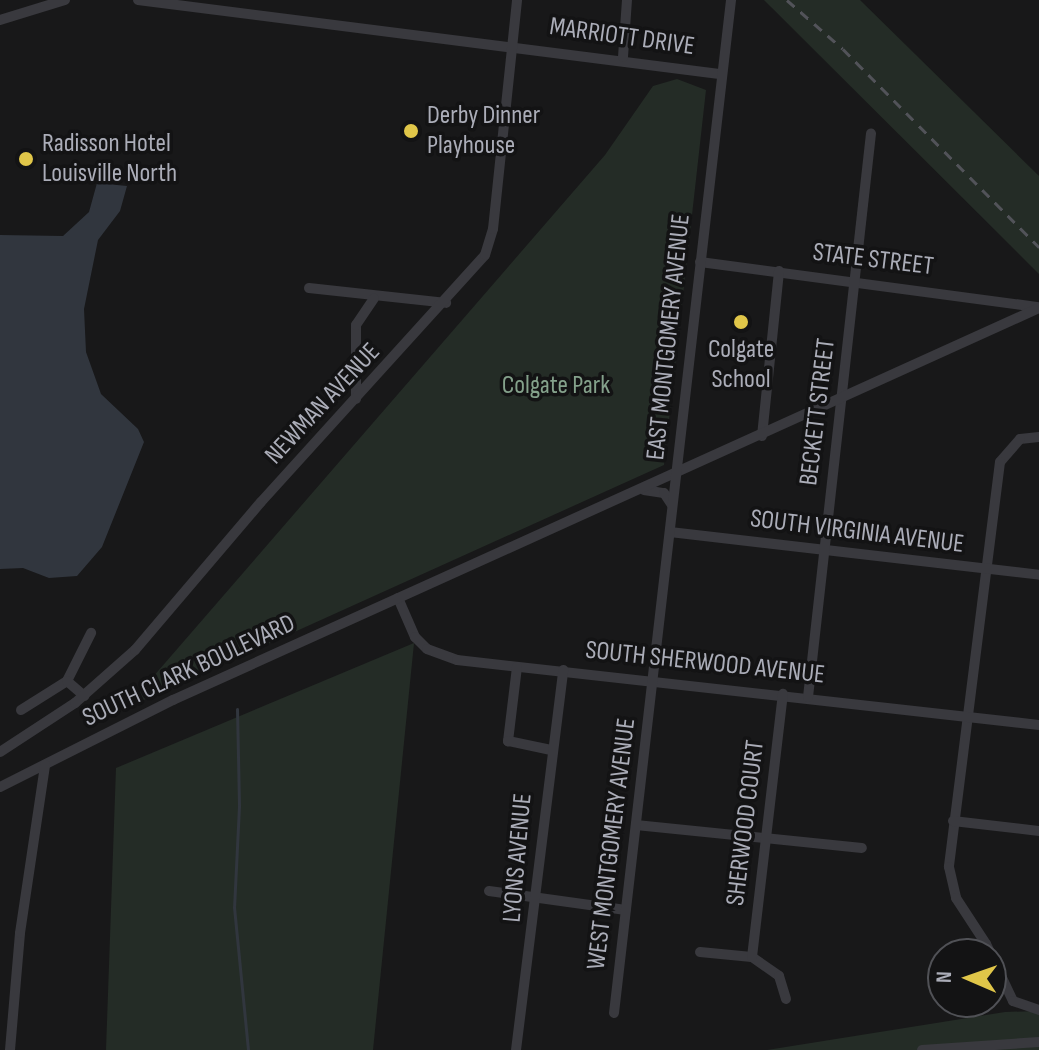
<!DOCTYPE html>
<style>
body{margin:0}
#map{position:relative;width:1039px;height:1050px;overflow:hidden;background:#181819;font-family:"Sofia Sans Condensed",sans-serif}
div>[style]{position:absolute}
.green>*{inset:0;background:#242c26}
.water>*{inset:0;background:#31363e}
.stream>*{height:3px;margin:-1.5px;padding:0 1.5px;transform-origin:1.5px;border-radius:1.5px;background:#31363e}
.minor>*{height:10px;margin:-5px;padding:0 5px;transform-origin:5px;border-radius:5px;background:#39393e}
.rail>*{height:3px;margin-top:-1.5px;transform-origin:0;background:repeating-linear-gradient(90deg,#525359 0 10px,transparent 0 18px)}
.dots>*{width:22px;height:22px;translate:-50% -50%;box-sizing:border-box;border:4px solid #131314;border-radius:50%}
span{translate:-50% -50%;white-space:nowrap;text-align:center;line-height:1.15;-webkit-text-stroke:7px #131314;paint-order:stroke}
.street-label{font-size:26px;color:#abadb8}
.poi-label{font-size:26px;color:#abadb8}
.left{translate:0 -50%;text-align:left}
.park-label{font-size:26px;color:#84a18b}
.north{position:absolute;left:927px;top:938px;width:80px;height:80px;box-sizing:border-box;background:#131314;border:2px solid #505156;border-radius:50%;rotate:272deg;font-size:22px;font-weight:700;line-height:32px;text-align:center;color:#abadb8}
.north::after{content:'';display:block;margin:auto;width:28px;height:36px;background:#e0c649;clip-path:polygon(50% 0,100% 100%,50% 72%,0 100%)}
</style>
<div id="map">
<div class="green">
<div style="clip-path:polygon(764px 0,860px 0,1039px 176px,1039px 274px)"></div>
<div style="clip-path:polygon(677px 79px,706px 90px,664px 465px,126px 708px,605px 155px,653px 86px)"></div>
<div style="clip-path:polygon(414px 643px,373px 1050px,106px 1050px,116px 768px)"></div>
<div style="clip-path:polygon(1039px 1011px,1039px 1050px,767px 1050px,1005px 1012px)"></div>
</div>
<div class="water">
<div style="clip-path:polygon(97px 183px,127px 186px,120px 211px,98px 240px,84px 309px,86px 352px,101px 394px,138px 429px,144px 442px,102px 547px,77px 576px,49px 578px,23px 568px,0 569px,0 235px,63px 236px,89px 212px)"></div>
</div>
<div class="stream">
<div style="left:237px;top:709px;width:97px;rotate:88.8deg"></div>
<div style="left:239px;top:806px;width:101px;rotate:92.8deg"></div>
<div style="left:234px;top:907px;width:144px;rotate:84.4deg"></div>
</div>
<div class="minor">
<div style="left:138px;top:0;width:586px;rotate:7.26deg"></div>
<div style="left:0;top:20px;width:68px;rotate:-17.1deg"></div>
<div style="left:623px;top:57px;width:57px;rotate:-86deg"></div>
<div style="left:700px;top:262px;width:342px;rotate:7.6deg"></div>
<div style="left:309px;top:288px;width:138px;rotate:6.2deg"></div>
<div style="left:356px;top:399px;width:74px;rotate:-90deg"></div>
<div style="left:356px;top:325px;width:32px;rotate:-56deg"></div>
<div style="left:762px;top:436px;width:166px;rotate:-84.1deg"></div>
<div style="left:1039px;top:437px;width:19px;rotate:174deg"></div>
<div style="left:1020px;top:439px;width:30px;rotate:131deg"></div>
<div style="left:1000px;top:462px;width:408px;rotate:97.2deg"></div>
<div style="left:949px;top:867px;width:32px;rotate:77deg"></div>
<div style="left:956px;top:898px;width:55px;rotate:56.9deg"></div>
<div style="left:986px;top:944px;width:63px;rotate:64.7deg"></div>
<div style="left:1013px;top:1001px;width:28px;rotate:19deg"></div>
<div style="left:644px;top:490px;width:20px;rotate:9deg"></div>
<div style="left:664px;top:493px;width:14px;rotate:56deg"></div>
<div style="left:670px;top:532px;width:371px;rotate:6.6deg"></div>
<div style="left:398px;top:598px;width:43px;rotate:66.4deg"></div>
<div style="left:415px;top:637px;width:17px;rotate:45deg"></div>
<div style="left:427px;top:649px;width:32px;rotate:20deg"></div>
<div style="left:457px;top:660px;width:586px;rotate:6.37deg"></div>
<div style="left:517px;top:667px;width:75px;rotate:96.9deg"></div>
<div style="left:508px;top:741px;width:44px;rotate:11.8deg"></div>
<div style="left:67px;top:681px;width:54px;rotate:-63.4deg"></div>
<div style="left:808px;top:697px;width:567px;rotate:-83.62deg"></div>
<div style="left:21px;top:710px;width:54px;rotate:-32.2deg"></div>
<div style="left:67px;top:681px;width:23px;rotate:41deg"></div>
<div style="left:0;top:752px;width:90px;rotate:-33.2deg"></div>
<div style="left:75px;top:703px;width:80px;rotate:-41.5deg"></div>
<div style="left:135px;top:650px;width:194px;rotate:-49.6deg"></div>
<div style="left:261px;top:502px;width:333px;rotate:-47.8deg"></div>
<div style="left:485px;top:255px;width:27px;rotate:-73deg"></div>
<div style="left:493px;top:229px;width:230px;rotate:-84deg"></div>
<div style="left:0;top:787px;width:194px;rotate:-26.7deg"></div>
<div style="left:173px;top:700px;width:951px;rotate:-24.35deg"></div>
<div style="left:953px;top:821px;width:87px;rotate:6.6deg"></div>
<div style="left:636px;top:825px;width:227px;rotate:5.8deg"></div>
<div style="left:489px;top:891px;width:138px;rotate:7.9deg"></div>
<div style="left:700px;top:952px;width:52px;rotate:5.5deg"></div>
<div style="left:752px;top:957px;width:33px;rotate:35deg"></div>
<div style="left:779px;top:976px;width:24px;rotate:73deg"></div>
<div style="left:752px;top:957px;width:265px;rotate:-83.3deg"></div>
<div style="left:614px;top:1013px;width:1020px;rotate:-83.41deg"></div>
<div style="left:10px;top:1050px;width:117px;rotate:-85.1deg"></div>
<div style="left:20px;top:933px;width:170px;rotate:-81.5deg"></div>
<div style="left:516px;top:1050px;width:383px;rotate:-82.9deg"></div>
<div style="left:922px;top:1050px;width:117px;rotate:-3.9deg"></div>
</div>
<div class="rail">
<div style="left:787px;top:0;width:74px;rotate:41.2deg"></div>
<div style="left:843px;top:49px;width:279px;rotate:45.3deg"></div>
</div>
<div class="dots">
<div style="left:411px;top:131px;background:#e0c649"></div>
<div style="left:26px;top:159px;background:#e0c649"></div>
<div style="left:741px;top:322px;background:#e0c649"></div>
</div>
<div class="street-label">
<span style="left:622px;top:37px;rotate:8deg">MARRIOTT DRIVE</span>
<span style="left:873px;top:260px;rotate:7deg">STATE STREET</span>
<span style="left:669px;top:337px;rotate:-84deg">EAST MONTGOMERY AVENUE</span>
<span style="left:323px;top:404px;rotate:-47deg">NEWMAN AVENUE</span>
<span style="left:818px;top:412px;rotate:-83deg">BECKETT STREET</span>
<span style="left:857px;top:532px;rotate:7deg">SOUTH VIRGINIA AVENUE</span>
<span style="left:705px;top:663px;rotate:6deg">SOUTH SHERWOOD AVENUE</span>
<span style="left:189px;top:671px;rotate:-25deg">SOUTH CLARK BOULEVARD</span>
<span style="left:746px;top:823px;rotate:-83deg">SHERWOOD COURT</span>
<span style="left:612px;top:844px;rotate:-83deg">WEST MONTGOMERY AVENUE</span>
<span style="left:518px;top:858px;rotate:-85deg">LYONS AVENUE</span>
</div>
<div class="poi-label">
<span class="left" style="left:427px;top:131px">Derby Dinner<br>Playhouse</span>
<span class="left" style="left:42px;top:159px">Radisson Hotel<br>Louisville North</span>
<span style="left:741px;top:365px">Colgate<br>School</span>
</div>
<div class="park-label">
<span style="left:556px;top:386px">Colgate Park</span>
</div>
<div class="north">N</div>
</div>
